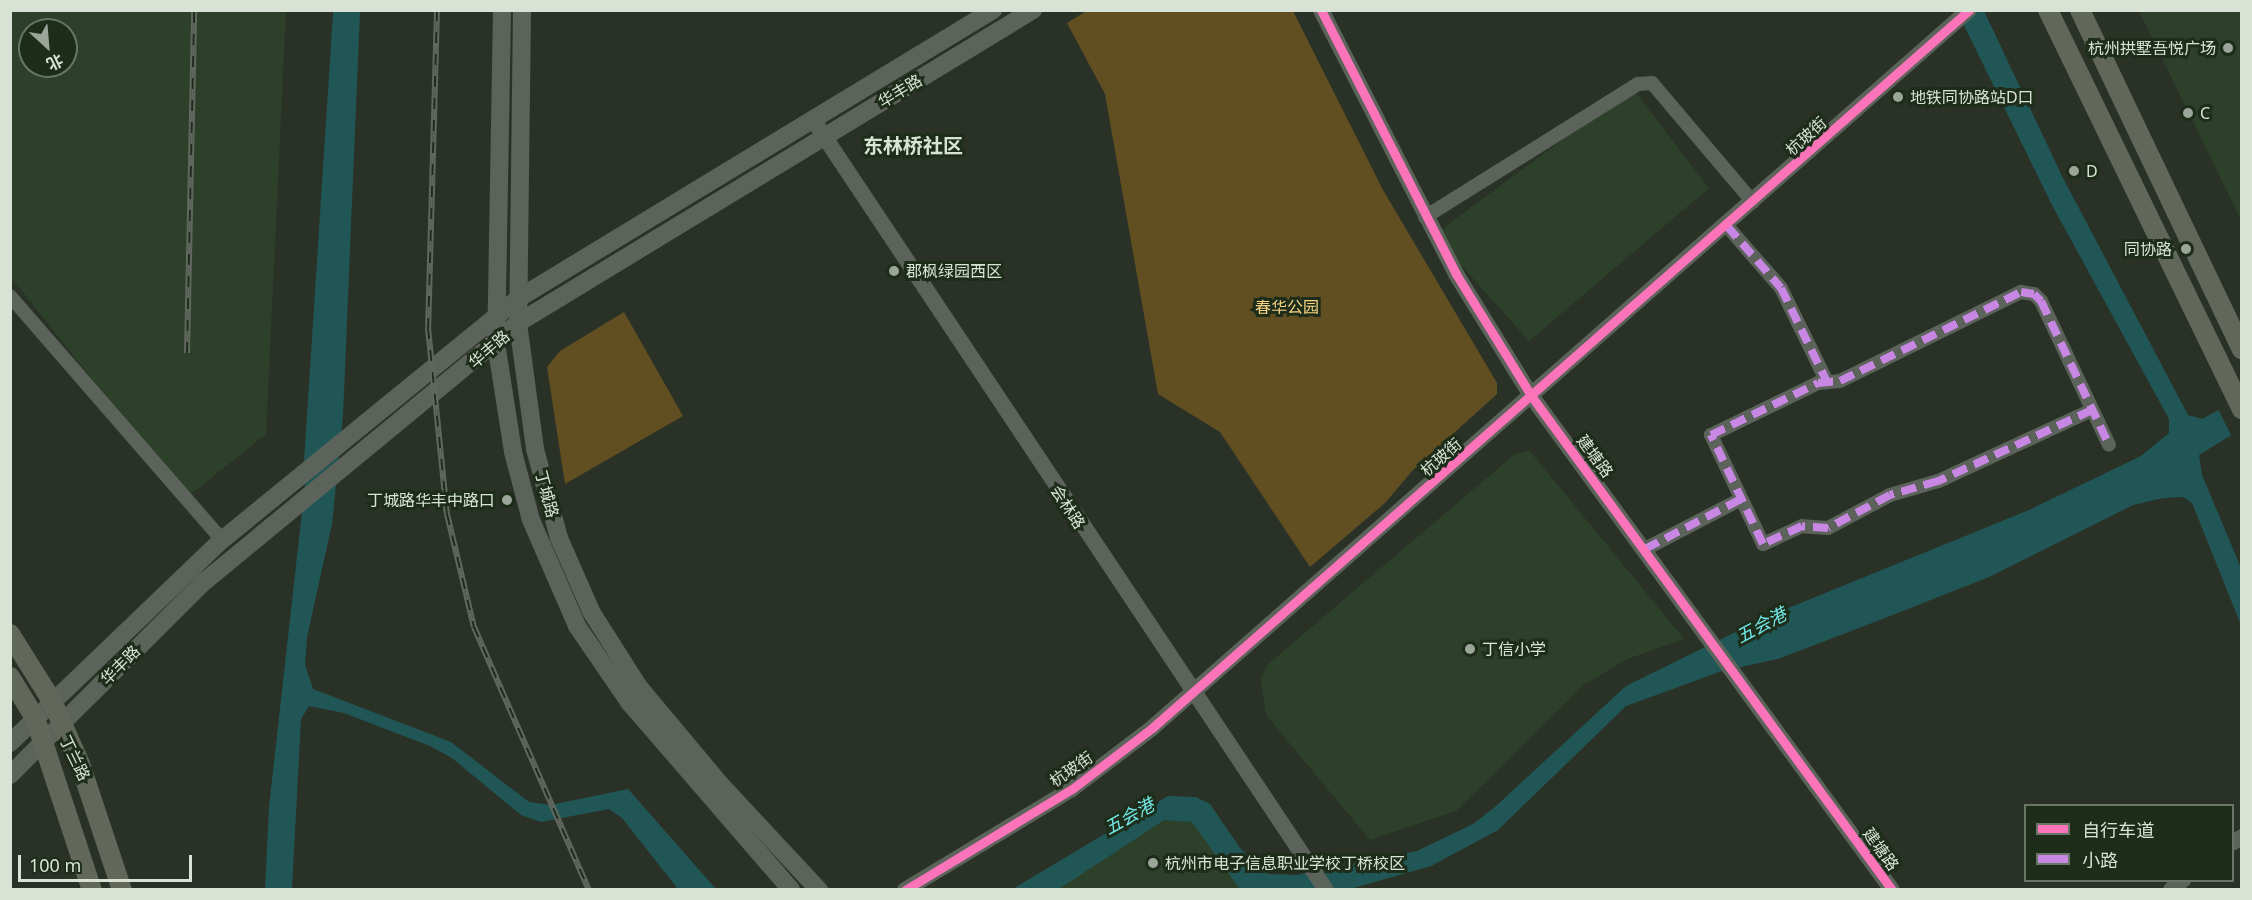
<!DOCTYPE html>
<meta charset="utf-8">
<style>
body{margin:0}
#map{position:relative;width:2252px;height:900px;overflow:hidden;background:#2a3228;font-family:"Noto Sans","Noto Sans SC",sans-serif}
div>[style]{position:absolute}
.built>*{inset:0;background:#2d4029}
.green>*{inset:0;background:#614f22}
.water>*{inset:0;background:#205756}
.pier>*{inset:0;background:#2a3228}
.stream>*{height:4px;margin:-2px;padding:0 2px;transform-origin:2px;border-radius:2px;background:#205756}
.minor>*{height:14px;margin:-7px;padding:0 7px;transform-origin:7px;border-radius:7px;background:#5c635a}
.tertiary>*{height:16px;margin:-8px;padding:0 8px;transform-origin:8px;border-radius:8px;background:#5c635a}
.secondary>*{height:18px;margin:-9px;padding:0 9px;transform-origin:9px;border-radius:9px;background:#5c635a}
.primary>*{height:20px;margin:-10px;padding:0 10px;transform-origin:10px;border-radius:10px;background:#61685b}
.rail>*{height:6px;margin-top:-3px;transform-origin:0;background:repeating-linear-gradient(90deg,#1d2d1a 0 11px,#60675f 0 22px);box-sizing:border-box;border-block:2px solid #60675f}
.quiet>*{height:8px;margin-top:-4px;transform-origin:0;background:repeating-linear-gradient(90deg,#c787e3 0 15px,transparent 0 23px)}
.cycleway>*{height:9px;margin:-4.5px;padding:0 4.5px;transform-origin:4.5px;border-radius:4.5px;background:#fb73b8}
.dots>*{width:16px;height:16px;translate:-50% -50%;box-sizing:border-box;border:3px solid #1d2d1a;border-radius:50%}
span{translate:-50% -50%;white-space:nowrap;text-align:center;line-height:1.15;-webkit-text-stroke:6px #1d2d1a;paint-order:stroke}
.poi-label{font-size:16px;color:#d8e3d6}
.right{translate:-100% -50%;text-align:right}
.left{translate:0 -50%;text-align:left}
.street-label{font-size:16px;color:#d8e3d6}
.park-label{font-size:16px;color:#f7d384}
.water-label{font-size:18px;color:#72e7e7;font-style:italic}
.quarter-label{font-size:20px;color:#d8e3d6;font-weight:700}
.frame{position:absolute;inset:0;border:12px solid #d8e3d6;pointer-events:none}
.legend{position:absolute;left:2024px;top:804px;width:210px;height:78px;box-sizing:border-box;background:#1d2d1a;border:2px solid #687665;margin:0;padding:8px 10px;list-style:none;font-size:18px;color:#d8e3d6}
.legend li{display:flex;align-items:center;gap:12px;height:30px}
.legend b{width:30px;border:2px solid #687665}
.north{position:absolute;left:18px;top:18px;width:60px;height:60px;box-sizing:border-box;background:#1d2d1a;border:2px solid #687665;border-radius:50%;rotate:154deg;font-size:16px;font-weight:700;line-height:24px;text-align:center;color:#d8e3d6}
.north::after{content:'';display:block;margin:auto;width:21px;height:27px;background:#9ba599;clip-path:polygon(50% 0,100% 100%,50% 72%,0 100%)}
.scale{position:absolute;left:18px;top:855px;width:174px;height:27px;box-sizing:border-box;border:3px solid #d8e3d6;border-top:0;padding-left:8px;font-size:18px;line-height:21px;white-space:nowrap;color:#d8e3d6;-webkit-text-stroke:4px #1d2d1a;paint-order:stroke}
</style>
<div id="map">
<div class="built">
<div style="clip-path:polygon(evenodd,11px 11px,286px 11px,266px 434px,186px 498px,11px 277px,11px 11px,30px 30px,66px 30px,66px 66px,30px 66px,30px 30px)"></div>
<div style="clip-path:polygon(2139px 11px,2241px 11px,2241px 220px)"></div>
<div style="clip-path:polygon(1632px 88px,1709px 188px,1529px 341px,1434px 235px)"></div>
<div style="clip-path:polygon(1529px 450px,1684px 639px,1625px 660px,1584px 685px,1456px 811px,1370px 840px,1266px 715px,1261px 679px,1267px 665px,1515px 454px)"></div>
<div style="clip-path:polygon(1176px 804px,1210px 820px,1249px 890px,1035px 890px)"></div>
</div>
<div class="green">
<div style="clip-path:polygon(1088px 10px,1293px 11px,1383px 190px,1497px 383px,1497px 394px,1413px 470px,1385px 503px,1310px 567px,1220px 432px,1158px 394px,1105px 94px,1067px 23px)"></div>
<div style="clip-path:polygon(624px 312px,683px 416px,565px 484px,547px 367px,560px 351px)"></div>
</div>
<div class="water">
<div style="clip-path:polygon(335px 11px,360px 11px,343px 416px,332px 524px,307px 637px,305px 665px,313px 689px,451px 742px,529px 802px,551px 805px,628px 789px,716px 889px,678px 889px,622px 818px,609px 809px,541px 822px,521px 815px,452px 758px,430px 746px,344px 713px,309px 706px,301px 719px,292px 889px,265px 890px,269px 807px,305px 485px)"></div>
<div style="clip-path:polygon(1957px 11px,1984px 11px,2063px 178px,2188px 415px,2202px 419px,2241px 398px,2241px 429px,2199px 455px,2202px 475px,2241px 568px,2241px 625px,2192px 503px,2183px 497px,2163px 498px,2133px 505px,1989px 577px,1885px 618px,1778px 659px,1722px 671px,1626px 706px,1498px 830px,1431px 866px,1350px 889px,1240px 889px,1192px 822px,1164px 820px,1059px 889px,1011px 890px,1168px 796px,1196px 797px,1210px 804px,1240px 848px,1268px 874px,1297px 875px,1417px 851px,1473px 824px,1495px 807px,1626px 686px,1764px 618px,2029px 510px,2141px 456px,2169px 433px,2169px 419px,2052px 205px)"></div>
</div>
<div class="pier">
<div style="clip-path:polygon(2242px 395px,2242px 432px,2232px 437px,2217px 407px)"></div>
</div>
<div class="stream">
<div style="left:306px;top:462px;width:453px;rotate:-86.3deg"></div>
</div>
<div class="minor">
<div style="left:1425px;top:217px;width:251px;rotate:-32deg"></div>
<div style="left:1638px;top:84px;width:14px;rotate:-4deg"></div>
<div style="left:1652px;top:83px;width:156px;rotate:49.7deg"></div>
<div style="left:1727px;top:226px;width:82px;rotate:48.9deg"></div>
<div style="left:1781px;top:288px;width:105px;rotate:63.9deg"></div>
<div style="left:10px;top:296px;width:323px;rotate:49deg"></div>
<div style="left:2092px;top:410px;width:170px;rotate:155.2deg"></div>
<div style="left:1938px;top:481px;width:50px;rotate:163.7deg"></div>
<div style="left:1890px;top:495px;width:70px;rotate:152deg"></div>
<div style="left:1828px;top:528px;width:26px;rotate:-176deg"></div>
<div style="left:1802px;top:526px;width:43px;rotate:155.2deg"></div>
<div style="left:1763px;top:544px;width:121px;rotate:-115.5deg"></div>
<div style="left:1711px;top:435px;width:119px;rotate:-25.9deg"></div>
<div style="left:1818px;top:383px;width:22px;rotate:-5deg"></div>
<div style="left:1840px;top:381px;width:202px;rotate:-26.2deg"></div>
<div style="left:2021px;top:292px;width:13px;rotate:9deg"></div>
<div style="left:2034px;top:294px;width:10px;rotate:45deg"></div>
<div style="left:2041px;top:301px;width:159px;rotate:64.7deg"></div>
<div style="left:1645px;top:549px;width:108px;rotate:-27.5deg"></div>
</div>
<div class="tertiary">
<div style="left:1321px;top:10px;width:297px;rotate:62.9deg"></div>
<div style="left:1456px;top:274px;width:145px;rotate:58.3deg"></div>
<div style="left:1532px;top:397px;width:610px;rotate:53.86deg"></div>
<div style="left:814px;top:121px;width:924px;rotate:56.34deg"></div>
<div style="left:2232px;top:843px;width:12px;rotate:-31deg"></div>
<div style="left:905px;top:890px;width:195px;rotate:-31.2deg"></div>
<div style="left:1072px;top:789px;width:101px;rotate:-37.3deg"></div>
<div style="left:1152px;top:728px;width:1088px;rotate:-41.31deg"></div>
<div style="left:2171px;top:890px;width:16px;rotate:-40deg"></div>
</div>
<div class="secondary">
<div style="left:502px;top:10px;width:333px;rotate:91deg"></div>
<div style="left:496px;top:343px;width:110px;rotate:81.1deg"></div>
<div style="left:513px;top:452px;width:70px;rotate:75.2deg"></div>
<div style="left:531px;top:520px;width:116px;rotate:66.5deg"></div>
<div style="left:577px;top:626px;width:92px;rotate:55.6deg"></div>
<div style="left:629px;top:702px;width:248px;rotate:49.2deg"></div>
<div style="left:522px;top:10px;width:313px;rotate:90.7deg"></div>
<div style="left:518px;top:323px;width:127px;rotate:82.3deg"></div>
<div style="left:535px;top:449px;width:92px;rotate:74.9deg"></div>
<div style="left:559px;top:538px;width:82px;rotate:66.3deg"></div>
<div style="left:592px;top:613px;width:88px;rotate:57.6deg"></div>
<div style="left:639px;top:687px;width:128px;rotate:50.1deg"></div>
<div style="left:721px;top:785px;width:144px;rotate:47deg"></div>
<div style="left:10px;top:743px;width:294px;rotate:-43.8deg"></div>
<div style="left:222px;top:540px;width:383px;rotate:-39.2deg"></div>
<div style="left:519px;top:298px;width:555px;rotate:-31.28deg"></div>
<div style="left:10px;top:775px;width:274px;rotate:-44.9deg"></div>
<div style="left:204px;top:582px;width:407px;rotate:-39.5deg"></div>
<div style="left:518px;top:323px;width:603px;rotate:-31.29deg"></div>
</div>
<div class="primary">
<div style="left:2048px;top:10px;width:444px;rotate:64.1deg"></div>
<div style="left:2080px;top:10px;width:376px;rotate:64.5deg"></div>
<div style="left:10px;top:634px;width:79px;rotate:57.9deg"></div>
<div style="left:52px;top:701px;width:69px;rotate:66deg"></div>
<div style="left:80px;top:764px;width:133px;rotate:71.6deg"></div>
<div style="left:10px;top:677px;width:48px;rotate:58.6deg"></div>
<div style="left:35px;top:718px;width:181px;rotate:71.7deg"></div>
</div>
<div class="rail">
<div style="left:437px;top:10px;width:318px;rotate:91.6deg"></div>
<div style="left:428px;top:328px;width:187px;rotate:84.2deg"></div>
<div style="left:447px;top:514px;width:116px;rotate:76.6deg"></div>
<div style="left:474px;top:627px;width:287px;rotate:66.4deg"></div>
<div style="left:187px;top:353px;width:343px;rotate:-88.8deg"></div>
</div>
<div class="quiet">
<div style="left:1727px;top:226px;width:82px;rotate:48.9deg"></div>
<div style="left:1781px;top:288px;width:105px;rotate:63.9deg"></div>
<div style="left:2092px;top:410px;width:170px;rotate:155.2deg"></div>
<div style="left:1938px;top:481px;width:50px;rotate:163.7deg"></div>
<div style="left:1890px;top:495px;width:70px;rotate:152deg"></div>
<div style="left:1828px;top:528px;width:26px;rotate:-176deg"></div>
<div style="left:1802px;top:526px;width:43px;rotate:155.2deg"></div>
<div style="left:1763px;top:544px;width:121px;rotate:-115.5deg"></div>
<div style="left:1711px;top:435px;width:119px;rotate:-25.9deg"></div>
<div style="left:1818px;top:383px;width:22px;rotate:-5deg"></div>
<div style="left:1840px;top:381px;width:202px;rotate:-26.2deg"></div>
<div style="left:2021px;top:292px;width:13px;rotate:9deg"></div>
<div style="left:2034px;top:294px;width:10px;rotate:45deg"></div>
<div style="left:2041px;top:301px;width:159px;rotate:64.7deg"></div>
<div style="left:1645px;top:549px;width:108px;rotate:-27.5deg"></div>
</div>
<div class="cycleway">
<div style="left:1321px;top:10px;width:297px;rotate:62.9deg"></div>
<div style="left:1456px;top:274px;width:145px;rotate:58.3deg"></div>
<div style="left:1532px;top:397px;width:610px;rotate:53.86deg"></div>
<div style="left:905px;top:890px;width:195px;rotate:-31.2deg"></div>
<div style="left:1072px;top:789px;width:101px;rotate:-37.3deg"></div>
<div style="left:1152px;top:728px;width:1088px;rotate:-41.31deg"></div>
</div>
<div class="dots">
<div style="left:2228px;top:48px;background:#9ba599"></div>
<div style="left:1898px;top:97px;background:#9ba599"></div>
<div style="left:2188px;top:113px;background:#9ba599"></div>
<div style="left:2074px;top:171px;background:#9ba599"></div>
<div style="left:2186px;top:249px;background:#9ba599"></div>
<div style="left:894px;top:271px;background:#9ba599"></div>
<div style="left:507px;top:500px;background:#9ba599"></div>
<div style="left:1470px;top:649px;background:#9ba599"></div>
<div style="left:1153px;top:863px;background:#9ba599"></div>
</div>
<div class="poi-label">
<span class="right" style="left:2216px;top:48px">杭州拱墅吾悦广场</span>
<span class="left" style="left:1910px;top:97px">地铁同协路站D口</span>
<span class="left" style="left:2200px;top:113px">C</span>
<span class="left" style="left:2086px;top:171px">D</span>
<span class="right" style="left:2172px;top:249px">同协路</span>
<span class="left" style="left:906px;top:271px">郡枫绿园西区</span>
<span class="right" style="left:495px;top:500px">丁城路华丰中路口</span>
<span class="left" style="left:1482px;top:649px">丁信小学</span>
<span class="left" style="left:1165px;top:863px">杭州市电子信息职业学校丁桥校区</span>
</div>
<div class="street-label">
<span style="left:900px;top:91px;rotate:-31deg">华丰路</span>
<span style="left:1806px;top:136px;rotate:-42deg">杭玻街</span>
<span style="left:489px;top:349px;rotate:-41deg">华丰路</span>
<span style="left:1595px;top:456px;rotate:53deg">建塘路</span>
<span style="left:1441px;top:457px;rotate:-41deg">杭玻街</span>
<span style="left:547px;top:494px;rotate:75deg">丁城路</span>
<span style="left:1068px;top:507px;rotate:57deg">会林路</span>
<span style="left:120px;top:665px;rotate:-45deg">华丰路</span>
<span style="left:75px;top:758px;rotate:64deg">丁兰路</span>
<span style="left:1071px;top:769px;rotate:-35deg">杭玻街</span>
<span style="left:1881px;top:849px;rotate:54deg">建塘路</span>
</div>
<div class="park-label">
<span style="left:1287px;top:307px">春华公园</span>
</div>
<div class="water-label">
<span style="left:1761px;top:625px;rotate:-28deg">五会港</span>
<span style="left:1129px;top:816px;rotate:-29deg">五会港</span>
</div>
<div class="quarter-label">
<span style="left:913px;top:145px">东林桥社区</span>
</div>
<div class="frame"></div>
<ul class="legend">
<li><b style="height:8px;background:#fb73b8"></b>自行车道</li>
<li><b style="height:8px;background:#c787e3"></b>小路</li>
</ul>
<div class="north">北</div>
<div class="scale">100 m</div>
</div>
